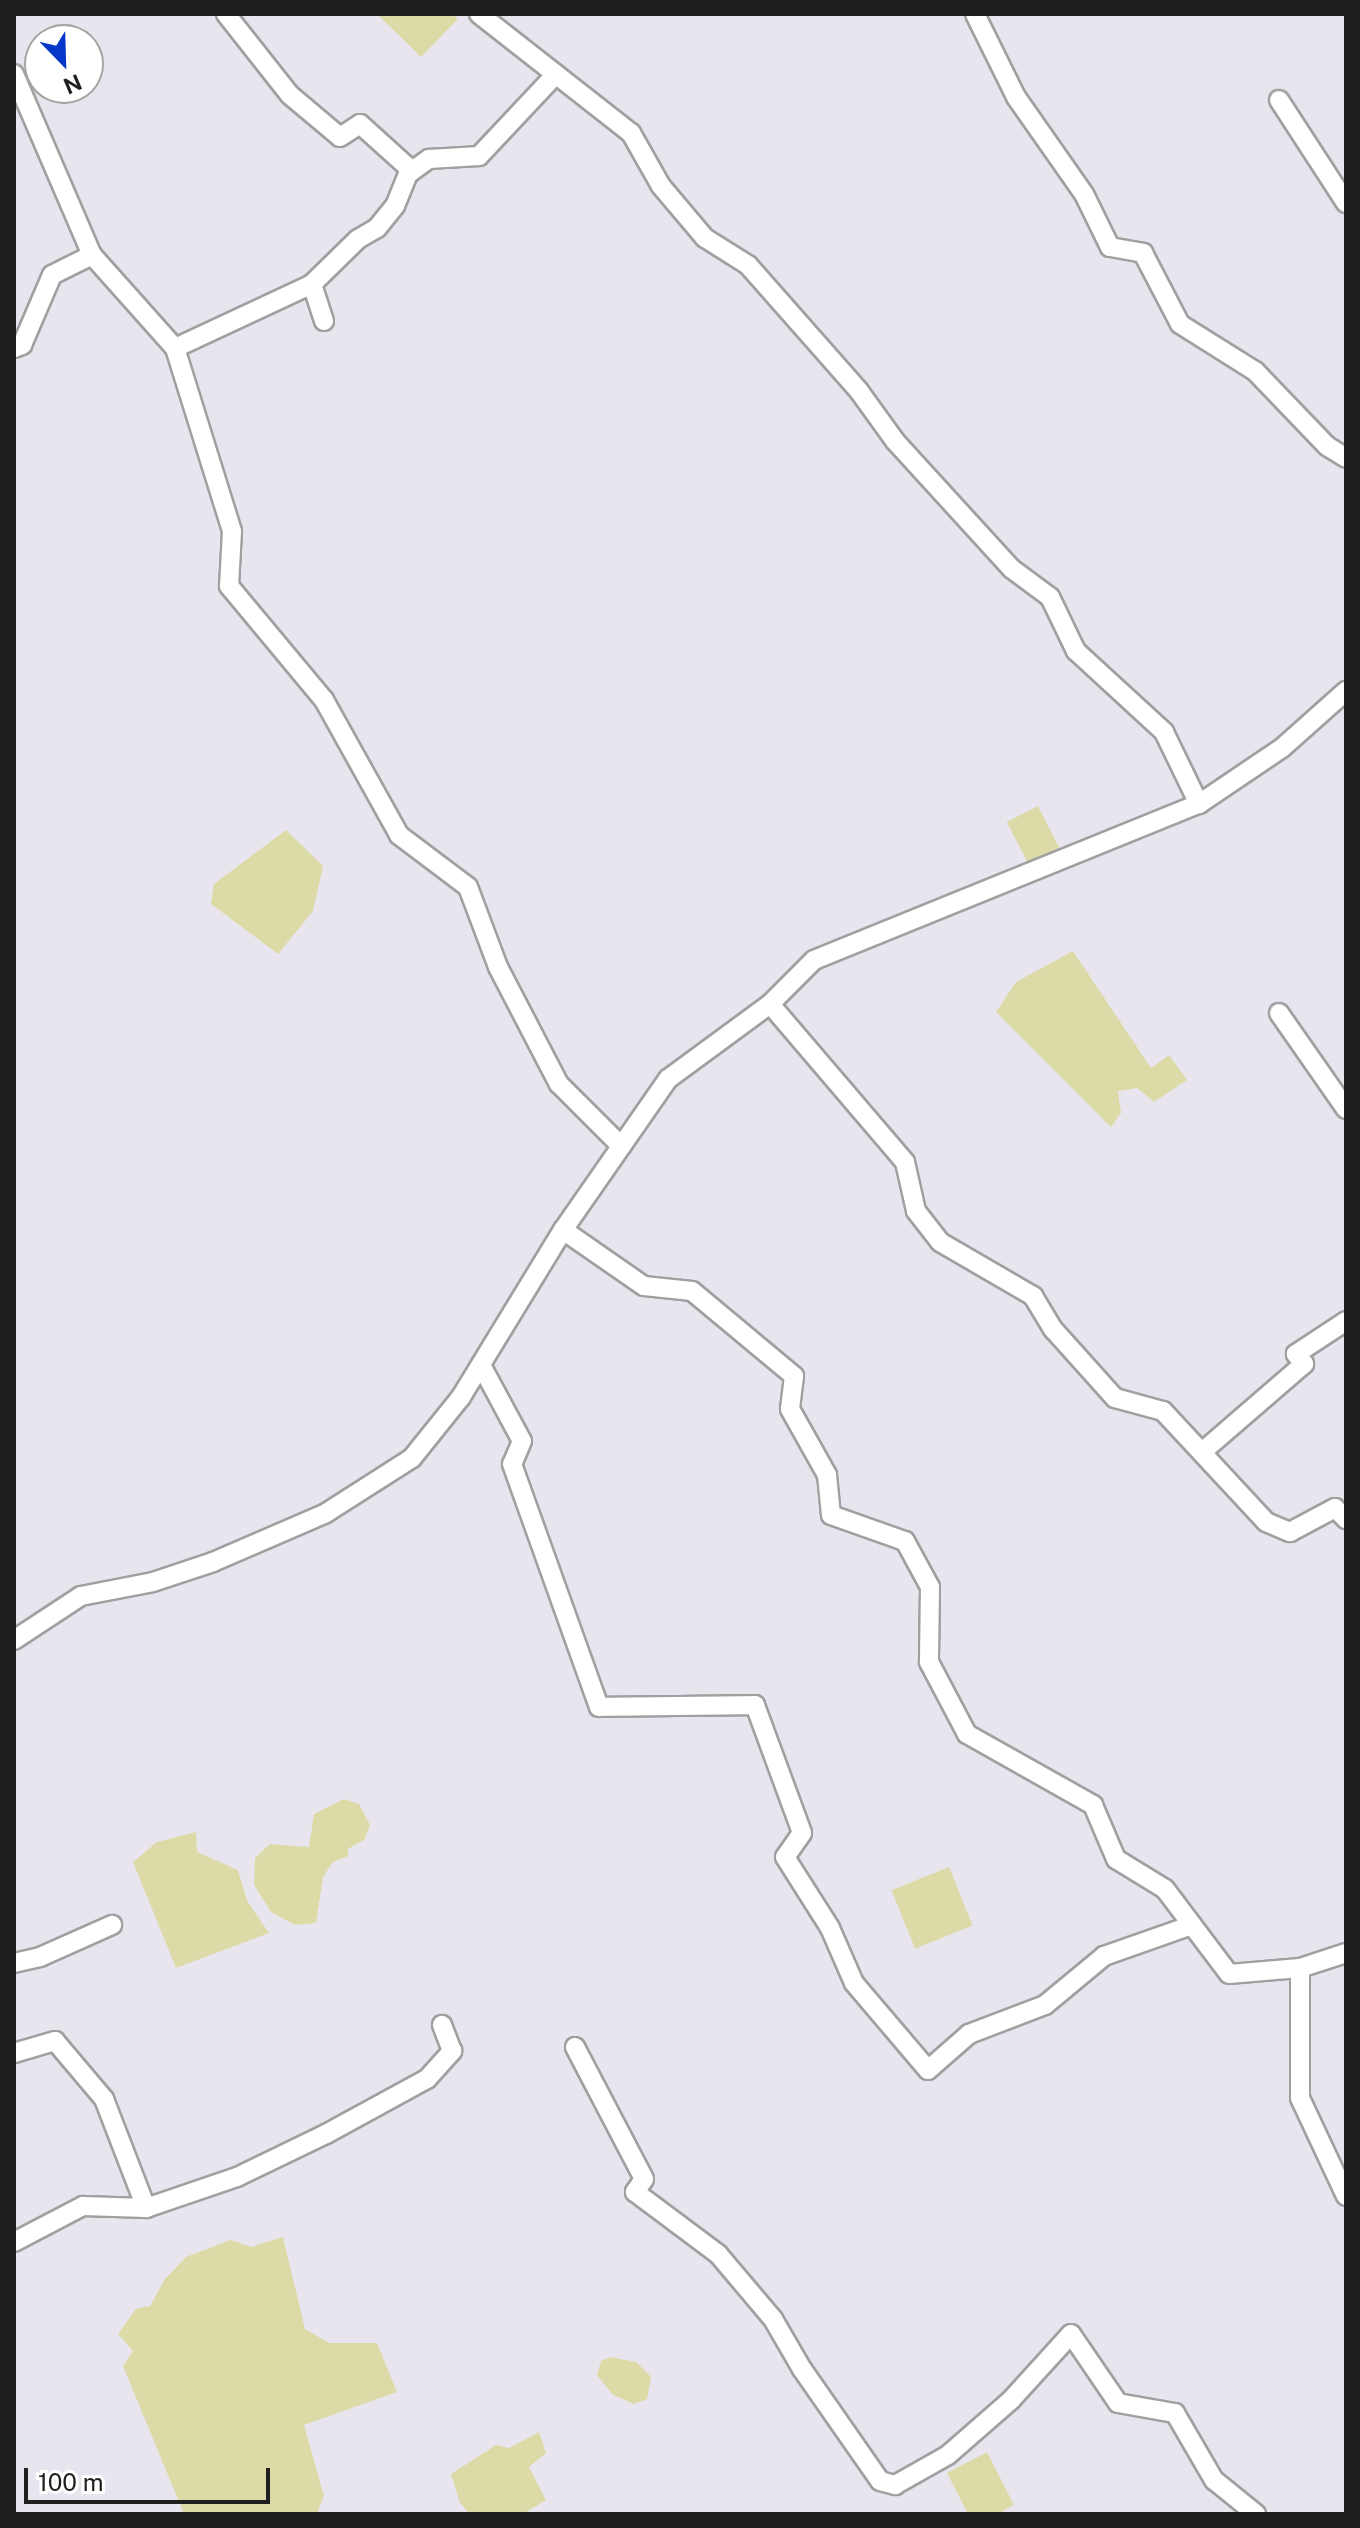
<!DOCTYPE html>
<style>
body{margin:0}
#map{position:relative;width:1360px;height:2528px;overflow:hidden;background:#e9e5ef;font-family:"Public Sans",sans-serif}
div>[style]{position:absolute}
.water>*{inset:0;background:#dcdba7;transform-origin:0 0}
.roads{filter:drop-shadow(2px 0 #a0a0a0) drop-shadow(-2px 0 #a0a0a0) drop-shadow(0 2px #a0a0a0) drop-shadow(0 -2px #a0a0a0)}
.minor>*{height:18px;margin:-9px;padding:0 9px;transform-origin:9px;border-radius:9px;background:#fff}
span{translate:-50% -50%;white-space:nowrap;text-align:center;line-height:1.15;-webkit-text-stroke:7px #fff;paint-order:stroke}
.frame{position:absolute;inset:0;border:16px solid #1f1f1f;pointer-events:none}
.north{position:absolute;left:24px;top:24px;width:80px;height:80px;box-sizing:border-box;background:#fff;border:2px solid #a5a5a5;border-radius:50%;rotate:157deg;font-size:22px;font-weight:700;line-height:32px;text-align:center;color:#1f1f1f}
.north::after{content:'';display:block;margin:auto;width:28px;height:36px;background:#0537c9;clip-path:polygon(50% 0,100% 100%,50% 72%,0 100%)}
.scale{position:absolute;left:24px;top:2468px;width:246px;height:36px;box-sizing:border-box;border:4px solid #1f1f1f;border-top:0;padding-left:10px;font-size:24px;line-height:28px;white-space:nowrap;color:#1f1f1f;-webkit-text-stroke:6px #fff;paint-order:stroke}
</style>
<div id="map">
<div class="water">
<div style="clip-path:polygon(377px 14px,453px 14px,458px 19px,421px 57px)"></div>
<div style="left:1038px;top:806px;width:47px;height:35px;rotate:63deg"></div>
<div style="clip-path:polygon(286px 830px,323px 866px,313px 911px,278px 954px,211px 904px,214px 884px)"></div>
<div style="clip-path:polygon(1073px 951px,1151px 1068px,1169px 1055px,1187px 1080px,1154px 1102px,1137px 1088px,1118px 1091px,1121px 1113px,1111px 1127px,996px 1012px,1016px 982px)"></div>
<div style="clip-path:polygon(344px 1799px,359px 1804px,370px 1825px,364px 1840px,348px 1849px,348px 1856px,333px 1862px,323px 1877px,316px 1923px,295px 1925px,271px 1912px,254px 1885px,255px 1858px,270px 1844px,309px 1847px,314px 1814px)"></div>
<div style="clip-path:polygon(196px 1832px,197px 1852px,238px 1870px,247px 1901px,269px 1933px,176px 1968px,133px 1862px,157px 1842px)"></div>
<div style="left:949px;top:1867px;width:63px;height:62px;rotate:68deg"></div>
<div style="clip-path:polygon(283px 2237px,305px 2329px,329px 2343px,377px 2343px,397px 2392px,304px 2425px,324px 2496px,317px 2514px,184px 2514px,123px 2366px,133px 2351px,118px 2334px,136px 2309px,150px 2306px,165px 2279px,186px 2257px,231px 2240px,251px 2247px)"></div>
<div style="clip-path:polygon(610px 2357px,636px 2362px,651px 2377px,647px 2399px,634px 2404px,613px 2395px,597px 2375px,601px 2361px)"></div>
<div style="clip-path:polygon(539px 2432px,546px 2453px,529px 2467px,546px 2500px,523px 2514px,470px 2514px,460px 2503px,451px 2474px,496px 2445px,509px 2448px)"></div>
<div style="clip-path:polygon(987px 2452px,1014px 2505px,997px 2514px,968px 2514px,947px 2473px)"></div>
</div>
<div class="roads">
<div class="minor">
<div style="left:226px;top:14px;width:103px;rotate:51.7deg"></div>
<div style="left:290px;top:95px;width:65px;rotate:40deg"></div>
<div style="left:340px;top:137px;width:24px;rotate:-33deg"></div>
<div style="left:360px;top:124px;width:70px;rotate:42.1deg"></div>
<div style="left:479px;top:14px;width:193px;rotate:38.1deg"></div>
<div style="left:631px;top:133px;width:61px;rotate:60.5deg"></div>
<div style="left:661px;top:186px;width:68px;rotate:49.8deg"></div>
<div style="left:705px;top:238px;width:51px;rotate:32.1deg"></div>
<div style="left:748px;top:265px;width:168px;rotate:48.6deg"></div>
<div style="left:859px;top:391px;width:62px;rotate:54.2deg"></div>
<div style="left:895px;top:441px;width:173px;rotate:47.6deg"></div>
<div style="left:1012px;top:569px;width:47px;rotate:36.4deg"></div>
<div style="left:1050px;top:597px;width:60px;rotate:64.3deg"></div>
<div style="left:1076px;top:651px;width:120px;rotate:42.6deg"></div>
<div style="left:1164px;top:732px;width:80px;rotate:64.1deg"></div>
<div style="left:975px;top:14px;width:93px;rotate:63.7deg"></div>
<div style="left:1016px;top:97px;width:118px;rotate:55deg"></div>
<div style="left:1084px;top:194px;width:59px;rotate:63.9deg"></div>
<div style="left:1110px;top:247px;width:34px;rotate:10deg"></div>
<div style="left:1143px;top:253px;width:80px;rotate:62.5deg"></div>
<div style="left:1180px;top:324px;width:89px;rotate:32.1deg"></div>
<div style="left:1255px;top:371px;width:104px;rotate:46.2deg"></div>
<div style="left:1327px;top:446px;width:22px;rotate:32deg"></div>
<div style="left:14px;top:74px;width:197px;rotate:66.7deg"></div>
<div style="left:92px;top:255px;width:125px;rotate:48.3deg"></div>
<div style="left:175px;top:348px;width:192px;rotate:72.7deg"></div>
<div style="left:232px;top:531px;width:55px;rotate:93.1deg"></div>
<div style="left:229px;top:586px;width:148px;rotate:50.2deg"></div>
<div style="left:324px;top:700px;width:154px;rotate:60.9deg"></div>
<div style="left:399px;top:835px;width:86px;rotate:37deg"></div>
<div style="left:468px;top:887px;width:85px;rotate:69.4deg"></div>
<div style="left:498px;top:967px;width:132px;rotate:62.5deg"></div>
<div style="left:559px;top:1084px;width:88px;rotate:45deg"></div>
<div style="left:1279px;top:100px;width:123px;rotate:57deg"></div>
<div style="left:324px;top:321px;width:39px;rotate:-108deg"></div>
<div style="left:312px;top:284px;width:64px;rotate:-44.4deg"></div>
<div style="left:358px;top:239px;width:22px;rotate:-30deg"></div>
<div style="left:377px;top:228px;width:28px;rotate:-51deg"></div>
<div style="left:395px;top:206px;width:35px;rotate:-68deg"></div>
<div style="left:408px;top:174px;width:26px;rotate:-36deg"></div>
<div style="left:429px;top:159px;width:50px;rotate:-3.4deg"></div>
<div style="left:479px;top:156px;width:112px;rotate:-46.8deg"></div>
<div style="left:14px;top:348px;width:9px;rotate:-21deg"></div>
<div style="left:22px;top:345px;width:76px;rotate:-66.8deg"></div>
<div style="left:52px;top:275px;width:45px;rotate:-26.6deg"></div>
<div style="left:175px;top:348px;width:151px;rotate:-25deg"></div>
<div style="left:770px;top:1004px;width:208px;rotate:49.5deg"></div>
<div style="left:905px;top:1162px;width:50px;rotate:77.3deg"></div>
<div style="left:916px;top:1211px;width:39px;rotate:52deg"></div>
<div style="left:940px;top:1242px;width:108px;rotate:30.1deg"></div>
<div style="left:1033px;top:1296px;width:39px;rotate:59deg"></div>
<div style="left:1053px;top:1329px;width:93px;rotate:48.1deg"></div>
<div style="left:1115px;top:1398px;width:50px;rotate:15.2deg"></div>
<div style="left:1163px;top:1411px;width:151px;rotate:47.1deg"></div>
<div style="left:1266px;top:1522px;width:26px;rotate:23deg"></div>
<div style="left:1290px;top:1532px;width:51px;rotate:-28.1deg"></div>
<div style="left:1335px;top:1508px;width:16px;rotate:45deg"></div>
<div style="left:1279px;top:1013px;width:117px;rotate:55.1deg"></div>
<div style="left:563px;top:1230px;width:98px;rotate:34.7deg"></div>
<div style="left:644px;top:1286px;width:48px;rotate:5.9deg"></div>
<div style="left:692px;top:1291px;width:133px;rotate:39.8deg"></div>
<div style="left:794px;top:1376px;width:33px;rotate:97deg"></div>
<div style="left:790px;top:1409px;width:76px;rotate:60.7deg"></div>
<div style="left:827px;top:1475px;width:40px;rotate:84.3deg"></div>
<div style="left:831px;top:1515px;width:78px;rotate:19.4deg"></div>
<div style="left:905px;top:1541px;width:52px;rotate:61.5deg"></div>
<div style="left:930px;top:1587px;width:75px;rotate:90.8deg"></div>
<div style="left:929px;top:1662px;width:81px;rotate:62.2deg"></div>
<div style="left:967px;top:1734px;width:145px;rotate:29.4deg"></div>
<div style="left:1093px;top:1805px;width:59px;rotate:66.9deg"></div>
<div style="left:1116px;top:1859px;width:57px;rotate:31.5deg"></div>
<div style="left:1165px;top:1889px;width:106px;rotate:53deg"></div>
<div style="left:1229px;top:1974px;width:71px;rotate:-4.8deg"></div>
<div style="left:1300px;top:1968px;width:48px;rotate:-18.1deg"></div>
<div style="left:481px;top:1365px;width:86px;rotate:61.7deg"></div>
<div style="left:522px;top:1441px;width:25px;rotate:113deg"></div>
<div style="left:512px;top:1464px;width:258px;rotate:70.3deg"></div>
<div style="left:599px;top:1707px;width:156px;rotate:-0.7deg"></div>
<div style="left:755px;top:1705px;width:136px;rotate:69.8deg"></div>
<div style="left:802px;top:1833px;width:29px;rotate:125deg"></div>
<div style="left:785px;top:1857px;width:84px;rotate:57.6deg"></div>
<div style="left:830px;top:1928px;width:60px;rotate:66.4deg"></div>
<div style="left:854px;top:1983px;width:114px;rotate:49.6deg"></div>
<div style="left:928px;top:2070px;width:55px;rotate:-41.3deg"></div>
<div style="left:969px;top:2034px;width:81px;rotate:-20.9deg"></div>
<div style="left:1045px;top:2005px;width:77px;rotate:-39.7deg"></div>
<div style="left:1104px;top:1956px;width:93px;rotate:-19.4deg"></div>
<div style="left:1202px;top:1452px;width:135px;rotate:-40.8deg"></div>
<div style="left:1304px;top:1364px;width:13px;rotate:-129deg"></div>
<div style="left:1296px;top:1354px;width:60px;rotate:-33.4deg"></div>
<div style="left:14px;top:1640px;width:80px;rotate:-33.3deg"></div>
<div style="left:81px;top:1596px;width:73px;rotate:-11deg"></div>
<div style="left:153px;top:1582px;width:63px;rotate:-18.4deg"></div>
<div style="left:213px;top:1562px;width:123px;rotate:-23.4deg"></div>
<div style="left:326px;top:1513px;width:102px;rotate:-32.6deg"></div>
<div style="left:412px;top:1458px;width:78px;rotate:-51.2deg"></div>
<div style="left:461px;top:1397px;width:196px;rotate:-58.6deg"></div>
<div style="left:563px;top:1230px;width:184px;rotate:-55.2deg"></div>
<div style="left:668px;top:1079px;width:127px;rotate:-36.3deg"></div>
<div style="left:770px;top:1004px;width:62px;rotate:-45deg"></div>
<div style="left:814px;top:960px;width:415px;rotate:-22.1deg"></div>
<div style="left:1199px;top:804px;width:100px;rotate:-34deg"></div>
<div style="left:1282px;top:748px;width:86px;rotate:-41.7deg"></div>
<div style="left:14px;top:1963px;width:27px;rotate:-13deg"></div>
<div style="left:40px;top:1957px;width:79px;rotate:-24deg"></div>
<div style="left:1300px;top:1968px;width:130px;rotate:90deg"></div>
<div style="left:1300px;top:2098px;width:108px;rotate:64.9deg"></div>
<div style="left:575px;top:2047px;width:149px;rotate:62.4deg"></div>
<div style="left:644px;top:2179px;width:16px;rotate:125deg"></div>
<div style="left:635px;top:2192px;width:104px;rotate:36.8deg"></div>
<div style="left:718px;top:2254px;width:85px;rotate:49.8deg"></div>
<div style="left:773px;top:2319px;width:58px;rotate:59.9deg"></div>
<div style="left:802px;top:2369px;width:136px;rotate:55.1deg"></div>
<div style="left:880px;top:2481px;width:16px;rotate:15deg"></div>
<div style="left:895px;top:2485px;width:61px;rotate:-29.5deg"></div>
<div style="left:948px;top:2455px;width:84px;rotate:-41.1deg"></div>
<div style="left:1011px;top:2400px;width:89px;rotate:-47.7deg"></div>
<div style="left:1071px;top:2334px;width:83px;rotate:55.7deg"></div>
<div style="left:1118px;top:2403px;width:58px;rotate:10deg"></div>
<div style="left:1175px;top:2413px;width:78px;rotate:59.8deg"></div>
<div style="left:1214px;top:2480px;width:54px;rotate:39deg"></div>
<div style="left:14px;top:2053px;width:43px;rotate:-16.3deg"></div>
<div style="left:55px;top:2041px;width:76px;rotate:49.8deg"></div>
<div style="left:104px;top:2099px;width:117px;rotate:68.9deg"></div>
<div style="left:14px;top:2242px;width:78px;rotate:-27.6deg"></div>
<div style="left:83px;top:2206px;width:63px;rotate:1.8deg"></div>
<div style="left:146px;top:2208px;width:96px;rotate:-18.8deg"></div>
<div style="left:237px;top:2177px;width:99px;rotate:-25.8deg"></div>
<div style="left:326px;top:2134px;width:115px;rotate:-28.6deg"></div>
<div style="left:427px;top:2079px;width:38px;rotate:-48deg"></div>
<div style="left:452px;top:2051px;width:28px;rotate:-111deg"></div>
</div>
</div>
<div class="frame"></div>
<div class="north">N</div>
<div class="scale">100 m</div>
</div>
